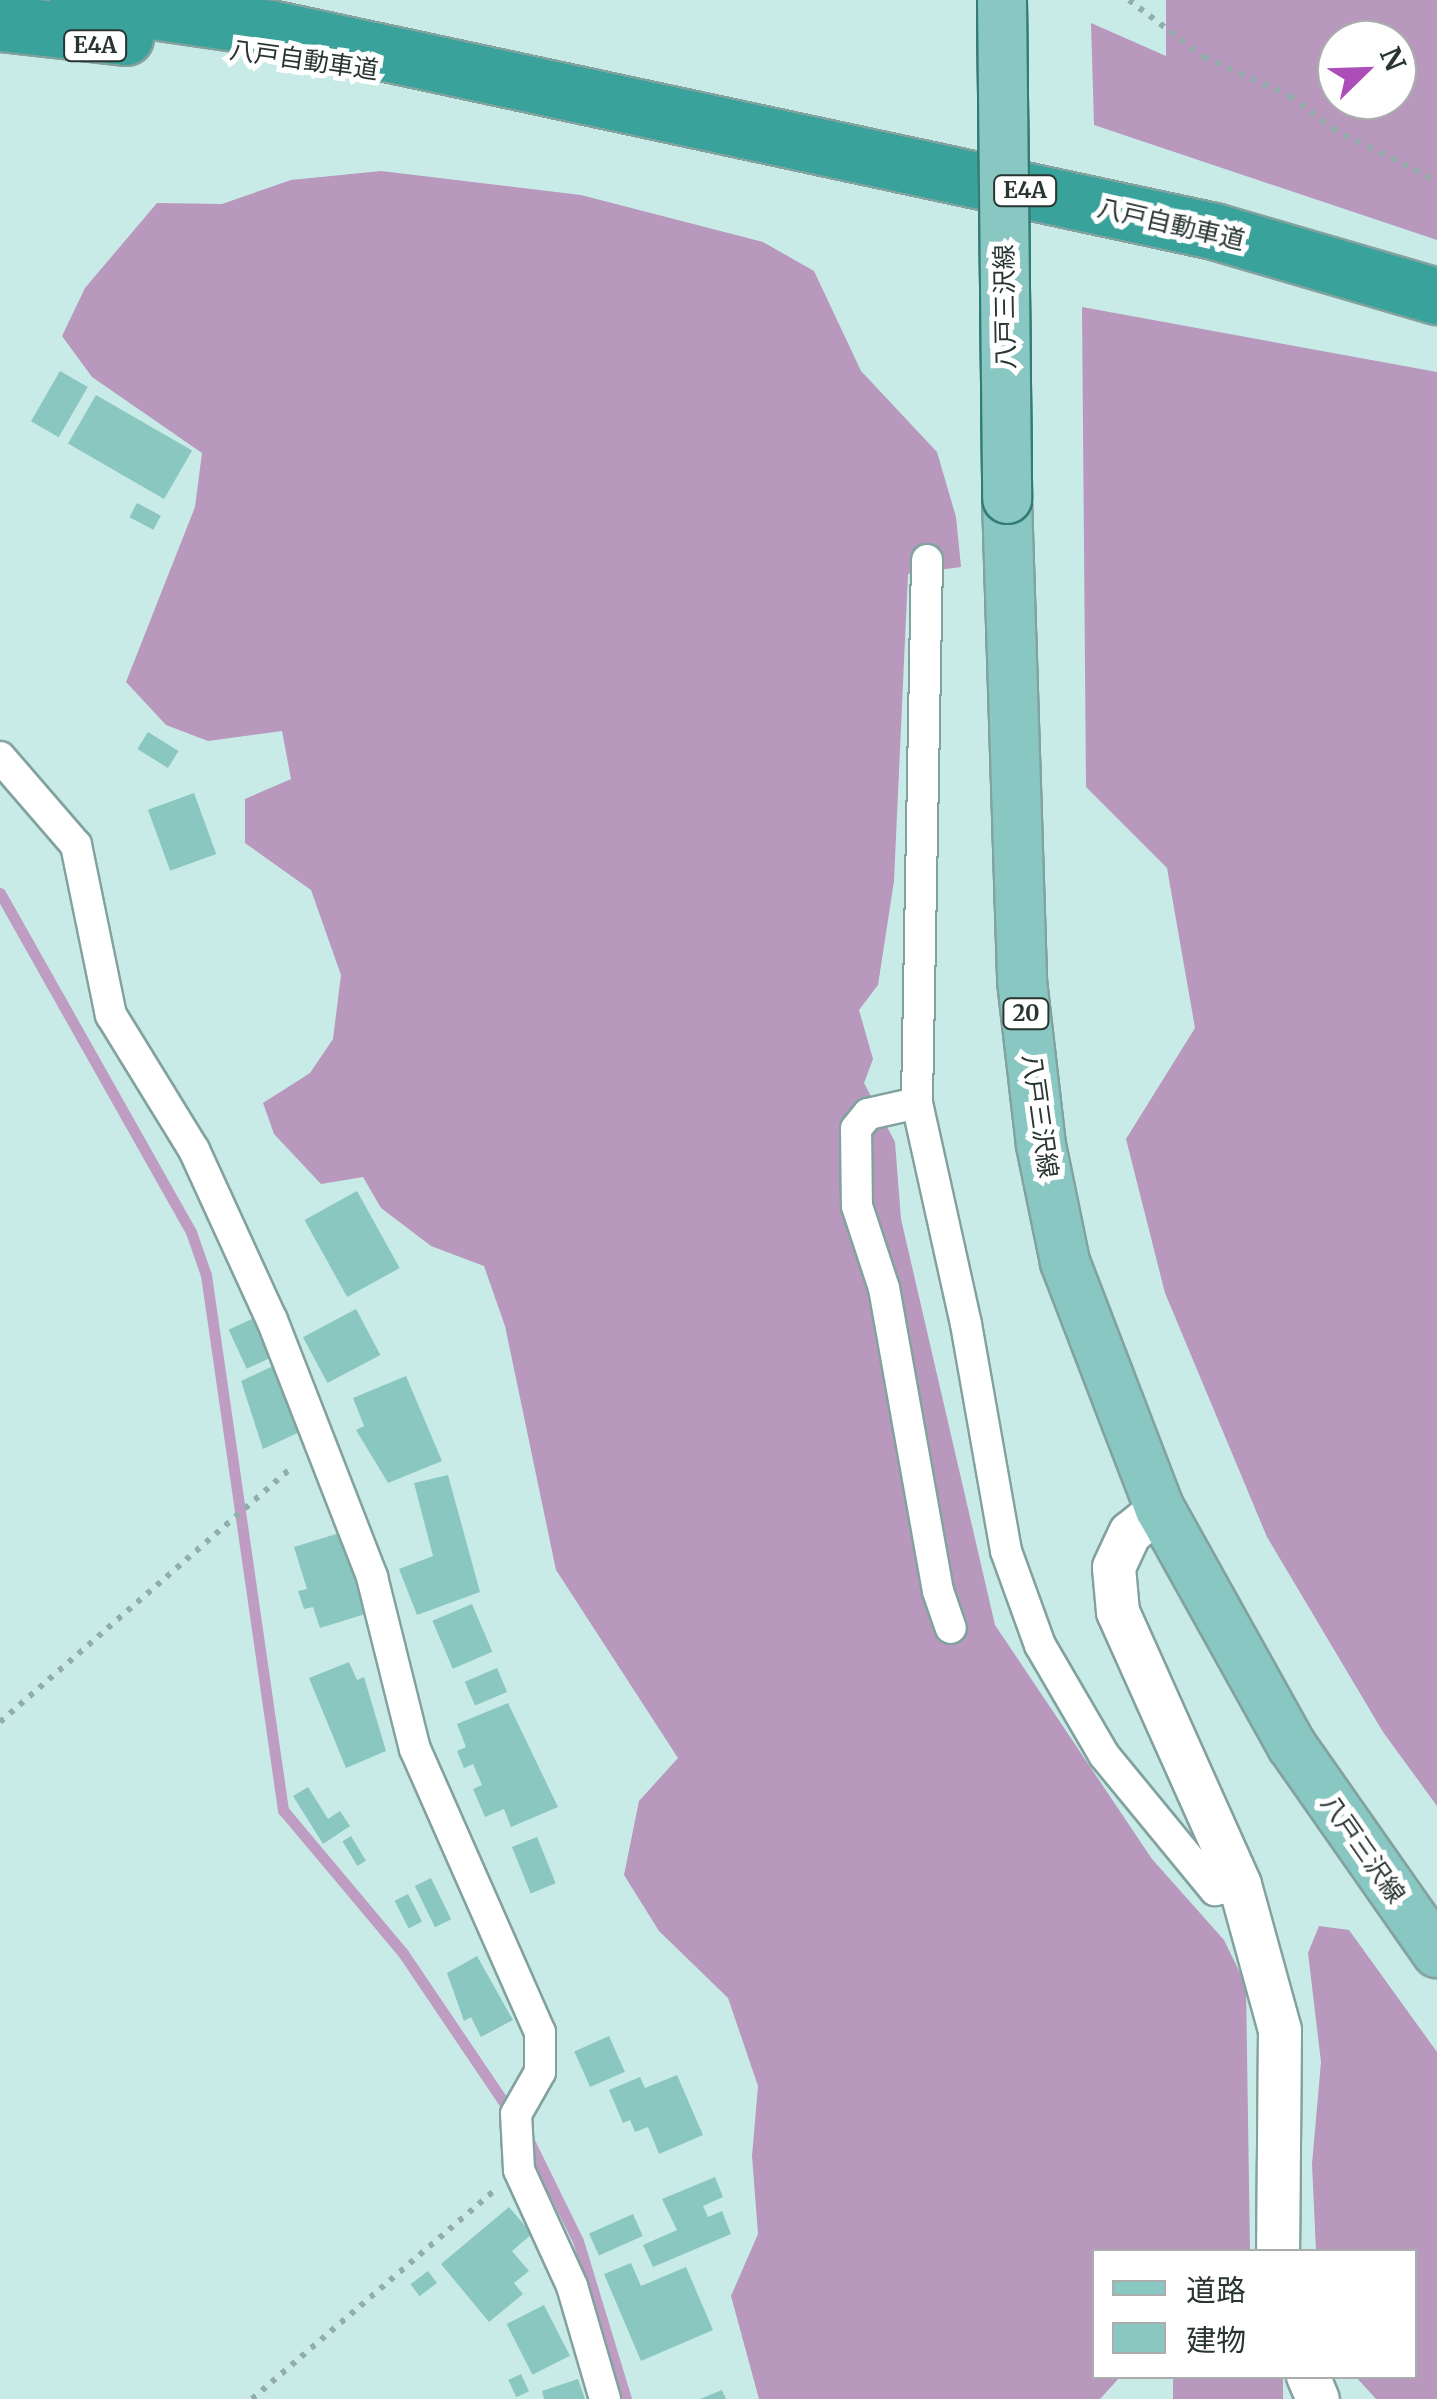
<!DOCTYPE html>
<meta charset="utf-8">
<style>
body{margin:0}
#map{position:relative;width:1437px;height:2399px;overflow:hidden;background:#c9ebe7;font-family:Merriweather,"Noto Sans JP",serif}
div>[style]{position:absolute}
.forest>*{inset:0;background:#b898bc;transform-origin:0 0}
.stream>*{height:11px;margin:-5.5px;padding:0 5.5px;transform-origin:5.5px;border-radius:5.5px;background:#bf9dc2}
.building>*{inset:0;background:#8ac7c0;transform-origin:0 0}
.path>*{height:6px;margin-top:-3px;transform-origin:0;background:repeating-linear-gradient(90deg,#93aeaa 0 5px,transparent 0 13px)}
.roads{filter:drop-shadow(2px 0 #82a29f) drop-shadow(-2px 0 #82a29f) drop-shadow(0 2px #82a29f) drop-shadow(0 -2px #82a29f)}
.street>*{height:30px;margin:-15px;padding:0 15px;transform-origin:15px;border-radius:15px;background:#fff}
.secondary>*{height:42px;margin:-21px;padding:0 21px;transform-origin:21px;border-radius:21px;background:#fff}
.primary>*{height:48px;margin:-24px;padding:0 24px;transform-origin:24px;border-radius:24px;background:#88c7c2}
.highway>*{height:55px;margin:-27.5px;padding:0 27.5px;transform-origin:27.5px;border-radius:27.5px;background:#39a29a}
.bridges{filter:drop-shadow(2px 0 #337c76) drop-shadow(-2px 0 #337c76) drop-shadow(0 2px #337c76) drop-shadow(0 -2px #337c76)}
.primary-bridge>*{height:48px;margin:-24px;padding:0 24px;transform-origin:24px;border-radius:24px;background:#88c7c2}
span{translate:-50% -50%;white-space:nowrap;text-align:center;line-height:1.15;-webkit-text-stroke:10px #fff;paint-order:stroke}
.shield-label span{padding:2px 8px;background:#fff;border:2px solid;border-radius:8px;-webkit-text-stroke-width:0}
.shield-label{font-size:22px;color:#283533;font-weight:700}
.street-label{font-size:25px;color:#283533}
.legend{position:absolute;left:1092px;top:2249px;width:325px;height:130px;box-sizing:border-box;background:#fff;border:2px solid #a9aead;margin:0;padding:12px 18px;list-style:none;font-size:30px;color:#283533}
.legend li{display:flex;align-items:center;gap:20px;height:50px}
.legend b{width:50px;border:2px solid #a9aead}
.north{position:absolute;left:1317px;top:20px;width:100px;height:100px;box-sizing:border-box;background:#fff;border:2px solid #a9aead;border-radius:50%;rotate:67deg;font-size:28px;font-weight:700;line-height:40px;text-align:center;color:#283533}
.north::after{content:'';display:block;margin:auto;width:35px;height:45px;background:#ac4eb8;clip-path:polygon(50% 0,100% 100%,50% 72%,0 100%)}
</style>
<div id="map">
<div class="forest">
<div style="clip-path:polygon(evenodd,1166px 0,1437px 0,1437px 240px,1094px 125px,1091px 23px,1166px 56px,1166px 0,1397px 40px,1397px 100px,1337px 100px,1337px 40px,1397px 40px)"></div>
<div style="clip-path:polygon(381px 171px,581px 195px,763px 242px,814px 271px,861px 371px,937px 452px,956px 517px,961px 567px,908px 574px,894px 881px,878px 985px,859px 1010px,873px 1059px,864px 1083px,895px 1142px,901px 1219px,995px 1625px,1152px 1859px,1224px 1940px,1246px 1985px,1250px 2251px,1094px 2252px,1094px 2376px,1120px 2377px,1100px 2399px,759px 2399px,731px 2296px,758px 2234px,752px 2156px,758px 2086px,728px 1998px,659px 1931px,624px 1875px,639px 1801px,678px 1758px,556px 1570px,505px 1326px,484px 1266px,431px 1246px,381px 1208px,363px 1177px,321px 1184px,274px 1134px,263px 1103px,310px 1073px,333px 1039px,341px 975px,311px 890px,245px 843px,245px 799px,291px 779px,282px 731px,208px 741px,166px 725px,126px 682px,195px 507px,202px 453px,92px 377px,62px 336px,85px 288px,157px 203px,222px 204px,291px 180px)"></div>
<div style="clip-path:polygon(1082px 307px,1437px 372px,1437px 1806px,1383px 1732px,1267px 1537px,1165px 1293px,1126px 1139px,1195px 1028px,1167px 868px,1086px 787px)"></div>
<div style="clip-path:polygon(1319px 1926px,1349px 1930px,1437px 2052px,1437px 2399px,1376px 2399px,1356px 2377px,1414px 2376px,1414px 2252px,1316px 2251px,1312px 2164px,1321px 2062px,1308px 1953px)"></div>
<div style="left:1173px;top:2377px;width:110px;height:23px"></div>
</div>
<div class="stream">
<div style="left:0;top:893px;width:389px;rotate:60.6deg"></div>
<div style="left:191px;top:1232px;width:46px;rotate:70.8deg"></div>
<div style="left:206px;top:1275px;width:541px;rotate:81.81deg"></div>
<div style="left:283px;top:1810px;width:187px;rotate:50deg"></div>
<div style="left:403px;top:1953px;width:193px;rotate:56deg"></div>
<div style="left:527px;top:2137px;width:116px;rotate:63.9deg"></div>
<div style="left:578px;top:2241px;width:165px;rotate:73.1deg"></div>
</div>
<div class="building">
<div style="left:60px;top:371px;width:32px;height:58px;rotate:30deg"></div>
<div style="left:96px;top:395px;width:111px;height:56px;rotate:30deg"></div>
<div style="left:137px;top:503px;width:27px;height:16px;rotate:28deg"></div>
<div style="left:148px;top:732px;width:36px;height:20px;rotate:32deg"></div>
<div style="left:194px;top:793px;width:65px;height:49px;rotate:70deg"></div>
<div style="left:357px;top:1191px;width:88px;height:60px;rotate:61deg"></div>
<div style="left:356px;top:1309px;width:52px;height:60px;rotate:62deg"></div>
<div style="left:254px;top:1318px;width:43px;height:28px;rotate:65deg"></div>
<div style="clip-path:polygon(275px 1365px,304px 1430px,263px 1449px,241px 1381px)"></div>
<div style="clip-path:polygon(406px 1376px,442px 1461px,388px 1483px,356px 1430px,364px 1426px,353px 1398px)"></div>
<div style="clip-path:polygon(448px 1475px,480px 1592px,417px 1615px,399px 1569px,433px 1556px,414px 1483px)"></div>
<div style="clip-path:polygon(346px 1531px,372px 1612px,320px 1628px,313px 1607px,304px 1609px,298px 1591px,307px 1589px,294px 1547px)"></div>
<div style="left:472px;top:1604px;width:52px;height:43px;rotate:67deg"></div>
<div style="clip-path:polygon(349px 1662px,357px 1680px,364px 1677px,386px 1751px,346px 1768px,309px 1678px)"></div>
<div style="left:497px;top:1668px;width:26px;height:35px;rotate:67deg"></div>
<div style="clip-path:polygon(508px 1703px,558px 1807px,511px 1827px,504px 1809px,485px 1817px,473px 1789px,482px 1785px,473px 1764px,464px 1768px,457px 1751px,466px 1747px,457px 1724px)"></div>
<div style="clip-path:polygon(308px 1787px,328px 1819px,340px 1811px,350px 1826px,323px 1844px,293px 1796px)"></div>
<div style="left:351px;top:1836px;width:29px;height:10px;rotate:59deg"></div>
<div style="left:537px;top:1837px;width:50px;height:27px;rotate:68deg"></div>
<div style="left:431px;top:1878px;width:46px;height:18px;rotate:64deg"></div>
<div style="left:408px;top:1894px;width:31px;height:15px;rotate:63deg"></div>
<div style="clip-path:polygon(477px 1956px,513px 2020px,481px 2037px,471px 2017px,464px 2021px,447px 1973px)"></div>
<div style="left:609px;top:2036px;width:39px;height:38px;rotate:66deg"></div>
<div style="clip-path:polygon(677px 2075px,703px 2135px,659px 2154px,648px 2127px,635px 2132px,630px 2120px,623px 2123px,609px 2090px,640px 2077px,645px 2088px)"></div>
<div style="clip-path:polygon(715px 2177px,723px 2197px,703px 2206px,708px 2217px,722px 2211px,731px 2234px,653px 2267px,643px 2245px,677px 2230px,662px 2199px)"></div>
<div style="clip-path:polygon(509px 2207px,532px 2234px,512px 2251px,529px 2271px,514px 2283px,523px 2294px,489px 2322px,441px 2264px)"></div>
<div style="left:633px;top:2214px;width:24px;height:48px;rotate:66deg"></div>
<div style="clip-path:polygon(631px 2263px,641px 2286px,686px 2267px,713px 2330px,641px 2361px,604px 2274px)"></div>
<div style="left:428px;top:2271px;width:15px;height:22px;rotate:53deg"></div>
<div style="left:544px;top:2305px;width:57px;height:42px;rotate:63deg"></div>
<div style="left:521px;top:2374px;width:19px;height:14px;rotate:65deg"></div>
<div style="clip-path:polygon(578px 2379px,585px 2399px,544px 2399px,542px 2391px)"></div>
<div style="clip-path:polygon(722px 2390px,726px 2399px,700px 2399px)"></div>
</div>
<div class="path">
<div style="left:1129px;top:0;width:94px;rotate:37.2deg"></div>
<div style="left:1204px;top:57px;width:94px;rotate:24.4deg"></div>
<div style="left:1290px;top:96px;width:54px;rotate:37.5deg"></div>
<div style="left:1333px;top:129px;width:116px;rotate:26.6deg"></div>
<div style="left:0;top:1722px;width:389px;rotate:-41.1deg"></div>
<div style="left:252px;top:2399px;width:319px;rotate:-40.7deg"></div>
</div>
<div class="roads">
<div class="street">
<div style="left:927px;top:560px;width:543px;rotate:91.06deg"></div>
<div style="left:917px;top:1103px;width:226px;rotate:77.5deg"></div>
<div style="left:966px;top:1324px;width:230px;rotate:80deg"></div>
<div style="left:1006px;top:1551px;width:100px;rotate:70.1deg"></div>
<div style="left:1040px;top:1645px;width:127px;rotate:59.8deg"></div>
<div style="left:1104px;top:1755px;width:175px;rotate:50.6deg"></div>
<div style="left:1215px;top:1890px;width:25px;rotate:-11deg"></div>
<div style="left:0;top:757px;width:116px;rotate:49.2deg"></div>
<div style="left:76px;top:845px;width:174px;rotate:78.4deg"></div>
<div style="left:111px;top:1015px;width:158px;rotate:58.4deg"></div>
<div style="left:194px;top:1150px;width:187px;rotate:65.4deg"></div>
<div style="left:272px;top:1320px;width:276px;rotate:68.7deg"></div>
<div style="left:372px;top:1577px;width:177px;rotate:76deg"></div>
<div style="left:415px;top:1749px;width:309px;rotate:66.2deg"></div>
<div style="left:540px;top:2032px;width:40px;rotate:90deg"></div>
<div style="left:540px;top:2072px;width:48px;rotate:119.7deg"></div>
<div style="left:516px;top:2114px;width:56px;rotate:86.9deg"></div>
<div style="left:519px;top:2170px;width:128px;rotate:65.4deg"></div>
<div style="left:572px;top:2286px;width:118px;rotate:73.7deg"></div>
<div style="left:917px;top:1103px;width:50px;rotate:167.3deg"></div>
<div style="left:868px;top:1114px;width:19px;rotate:129deg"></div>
<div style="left:856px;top:1129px;width:77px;rotate:89.3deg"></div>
<div style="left:857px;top:1206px;width:86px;rotate:71.8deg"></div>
<div style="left:884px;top:1288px;width:308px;rotate:79.9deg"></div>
<div style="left:938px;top:1591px;width:39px;rotate:71deg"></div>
</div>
<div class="secondary">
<div style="left:1160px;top:1509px;width:38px;rotate:141deg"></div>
<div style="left:1130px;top:1533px;width:38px;rotate:115deg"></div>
<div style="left:1114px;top:1568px;width:44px;rotate:84.8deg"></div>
<div style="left:1118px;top:1612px;width:299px;rotate:65.9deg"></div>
<div style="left:1240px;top:1885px;width:150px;rotate:74.6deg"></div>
<div style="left:1280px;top:2030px;width:222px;rotate:90.5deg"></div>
<div style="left:1308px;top:2376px;width:25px;rotate:67deg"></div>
</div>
<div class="primary">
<div style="left:1007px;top:499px;width:482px;rotate:88.2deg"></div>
<div style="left:1022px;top:981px;width:165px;rotate:83.4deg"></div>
<div style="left:1041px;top:1145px;width:119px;rotate:78.4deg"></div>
<div style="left:1065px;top:1262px;width:265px;rotate:69deg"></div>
<div style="left:1160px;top:1509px;width:271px;rotate:60.9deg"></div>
<div style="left:1292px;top:1746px;width:253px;rotate:55deg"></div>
</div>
<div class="highway">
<div style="left:77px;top:0;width:195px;rotate:8.3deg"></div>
<div style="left:270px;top:28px;width:966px;rotate:12.14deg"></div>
<div style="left:1214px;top:231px;width:232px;rotate:16.3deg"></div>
<div style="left:0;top:23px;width:126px;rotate:6.4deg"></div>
</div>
</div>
<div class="bridges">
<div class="primary-bridge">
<div style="left:1002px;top:0;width:499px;rotate:89.4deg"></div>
</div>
</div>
<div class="shield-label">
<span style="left:95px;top:46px">E4A</span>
<span style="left:1025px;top:191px">E4A</span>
<span style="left:1026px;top:1014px">20</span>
</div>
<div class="street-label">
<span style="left:304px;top:60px;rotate:8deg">八戸自動車道</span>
<span style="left:1171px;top:224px;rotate:13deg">八戸自動車道</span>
<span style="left:1005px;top:307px;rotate:-91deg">八戸三沢線</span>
<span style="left:1040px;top:1116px;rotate:82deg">八戸三沢線</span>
<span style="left:1363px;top:1849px;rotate:55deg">八戸三沢線</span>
</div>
<ul class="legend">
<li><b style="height:12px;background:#88c7c2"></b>道路</li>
<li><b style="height:28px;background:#8ac7c0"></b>建物</li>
</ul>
<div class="north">N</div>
</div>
